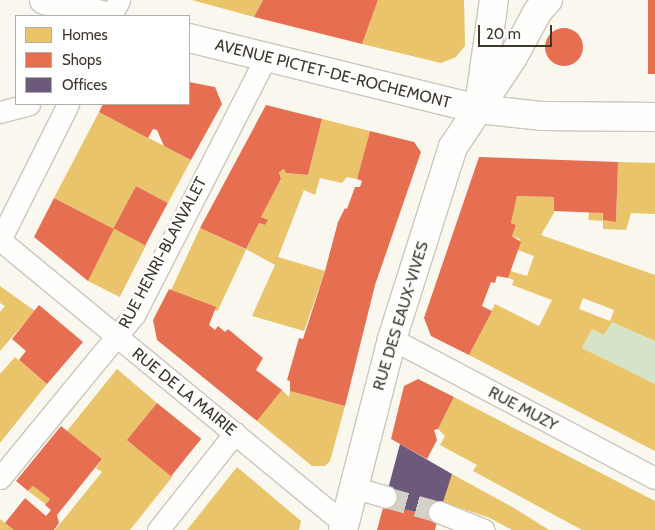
<!DOCTYPE html>
<style>
body{margin:0}
#map{position:relative;width:655px;height:530px;overflow:hidden;background:#faf7ef;font-family:Cabin,sans-serif}
div>[style]{position:absolute}
.green>*{inset:0;background:#d5e4c7}
.homes>*{inset:0;background:#e9c46a;transform-origin:0 0}
.shops>*{inset:0;background:#e76f51;transform-origin:0 0}
.round{border-radius:50%}
.offices>*{inset:0;background:#6d597a}
.minor-tunnel>*{height:21px;margin-top:-10.5px;transform-origin:0;background:repeating-linear-gradient(90deg,#d4d1c8 0 21px,transparent 0 32px)}
.roads{filter:drop-shadow(1px 0 #cbc7be) drop-shadow(-1px 0 #cbc7be) drop-shadow(0 1px #cbc7be) drop-shadow(0 -1px #cbc7be)}
.minor>*{height:21px;margin:-10.5px;padding:0 10.5px;transform-origin:10.5px;border-radius:10.5px;background:#fefefd}
.tertiary>*{height:28px;margin:-14px;padding:0 14px;transform-origin:14px;border-radius:14px;background:#fefefd}
.secondary>*{height:28px;margin:-14px;padding:0 14px;transform-origin:14px;border-radius:14px;background:#fefefd}
span{translate:-50% -50%;white-space:nowrap;text-align:center;line-height:1.15;-webkit-text-stroke:5px #fff;paint-order:stroke}
.street-label{font-size:16px;color:#3d382b}
.legend{position:absolute;left:15px;top:15px;width:175px;height:90px;box-sizing:border-box;background:#fff;border:1px solid #b1afaa;margin:0;padding:6px 9px;list-style:none;font-size:15px;color:#3d382b}
.legend li{display:flex;align-items:center;gap:10px;height:25px}
.legend b{width:25px;border:1px solid #b1afaa}
.scale{position:absolute;left:478px;top:25px;width:74px;height:22px;box-sizing:border-box;border:2px solid #3d382b;border-top:0;padding-left:6px;font-size:15px;line-height:18px;white-space:nowrap;color:#3d382b;-webkit-text-stroke:4px #fff;paint-order:stroke}
</style>
<div id="map">
<div class="green">
<div style="clip-path:polygon(612px 322px,655px 341px,655px 384px,582px 348px,592px 329px,604px 335px)"></div>
</div>
<div class="homes">
<div style="clip-path:polygon(192px 0,263px 0,254px 17px)"></div>
<div style="clip-path:polygon(378px 0,464px 0,465px 46px,456px 57px,441px 63px,362px 44px)"></div>
<div style="clip-path:polygon(99px 112px,191px 160px,168px 203px,136px 186px,114px 229px,54px 198px)"></div>
<div style="clip-path:polygon(322px 119px,370px 131px,357px 179px,347px 177px,342px 183px,320px 178px,315px 195px,304px 190px,278px 257px,325px 271px,304px 331px,252px 316px,275px 265px,246px 249px,259px 223px,265px 225px,268px 220px,261px 217px,281px 179px,279px 172px,284px 169px,286px 173px,308px 175px)"></div>
<div style="clip-path:polygon(618px 162px,655px 163px,655px 214px,631px 213px,626px 230px,603px 229px,603px 220px,616px 222px)"></div>
<div style="clip-path:polygon(evenodd,517px 196px,554px 197px,554px 213px,541px 235px,655px 275px,655px 341px,612px 322px,604px 335px,592px 329px,582px 348px,655px 384px,655px 451px,469px 355px,495px 304px,539px 326px,552px 300px,512px 285px,514px 280px,508px 278px,510px 271px,527px 276px,534px 256px,518px 250px,520px 239px,512px 236px,516px 225px,511px 223px,517px 196px,583px 298px,614px 310px,610px 321px,579px 309px,583px 298px)"></div>
<div style="left:589px;top:212px;width:14px;height:8px;rotate:4deg"></div>
<div style="left:200px;top:228px;width:51px;height:68px;rotate:25deg"></div>
<div style="left:114px;top:229px;width:36px;height:58px;rotate:27deg"></div>
<div style="clip-path:polygon(0 286px,35px 311px,0 351px,0 312px,5px 306px,0 303px)"></div>
<div style="clip-path:polygon(15px 357px,47px 384px,0 443px,0 374px)"></div>
<div style="clip-path:polygon(117px 369px,157px 403px,127px 441px,173px 476px,130px 530px,55px 530px,102px 472px,96px 468px,102px 459px,67px 431px)"></div>
<div style="clip-path:polygon(282px 390px,289px 397px,290px 391px,345px 406px,330px 461px,325px 466px,312px 466px,257px 421px)"></div>
<div style="clip-path:polygon(454px 397px,655px 501px,655px 530px,582px 530px,473px 471px,477px 465px,440px 445px,445px 436px,438px 429px)"></div>
<div style="clip-path:polygon(237px 467px,301px 521px,299px 530px,187px 530px)"></div>
<div style="clip-path:polygon(452px 474px,514px 508px,549px 530px,512px 530px,490px 518px,442px 502px)"></div>
<div style="left:33px;top:486px;width:21px;height:7px;rotate:37deg"></div>
<div style="clip-path:polygon(0 519px,5px 523px,14px 530px,0 530px)"></div>
</div>
<div class="shops">
<div style="clip-path:polygon(263px 0,378px 0,362px 44px,254px 17px)"></div>
<div style="left:648px;top:0;width:7px;height:74px"></div>
<div class="round" style="left:545px;top:28px;width:38px;height:38px"></div>
<div style="clip-path:polygon(189px 82px,215px 87px,222px 104px,191px 160px,164px 146px,157px 130px,153px 129px,148px 138px,99px 112px,103px 104px,189px 104px)"></div>
<div style="clip-path:polygon(266px 105px,322px 119px,308px 175px,286px 173px,284px 169px,279px 172px,281px 179px,261px 217px,268px 220px,265px 225px,259px 223px,246px 249px,200px 228px)"></div>
<div style="clip-path:polygon(370px 131px,414px 142px,421px 152px,375px 285px,345px 406px,290px 391px,290px 381px,287px 380px,299px 338px,303px 339px,325px 271px,338px 222px,345px 208px,347px 209px,355px 187px,360px 187px,362px 181px,357px 179px)"></div>
<div style="clip-path:polygon(479px 157px,618px 162px,616px 222px,603px 220px,603px 213px,554px 211px,554px 197px,517px 196px,511px 223px,516px 225px,512px 236px,521px 242px,508px 278px,497px 276px,495px 283px,491px 282px,482px 306px,492px 311px,469px 355px,431px 336px,424px 318px)"></div>
<div style="left:136px;top:186px;width:36px;height:48px;rotate:28deg"></div>
<div style="clip-path:polygon(54px 198px,114px 229px,88px 281px,34px 237px)"></div>
<div style="clip-path:polygon(169px 289px,216px 307px,209px 325px,215px 330px,218px 326px,225px 332px,228px 329px,263px 358px,256px 370px,282px 390px,257px 421px,157px 340px,153px 320px)"></div>
<div style="clip-path:polygon(39px 305px,83px 342px,47px 384px,19px 360px,26px 351px,12px 339px)"></div>
<div style="clip-path:polygon(418px 379px,454px 397px,438px 429px,434px 430px,437px 440px,427px 459px,391px 439px,404px 386px)"></div>
<div style="left:157px;top:403px;width:57px;height:48px;rotate:39deg"></div>
<div style="clip-path:polygon(61px 426px,102px 459px,57px 515px,59px 523px,54px 530px,14px 530px,5px 523px,25px 498px,46px 516px,51px 510px,45px 505px,50px 499px,33px 486px,28px 491px,16px 481px)"></div>
<div style="clip-path:polygon(384px 504px,438px 518px,435px 530px,377px 530px)"></div>
</div>
<div class="offices">
<div style="clip-path:polygon(400px 444px,452px 474px,438px 518px,384px 504px)"></div>
</div>
<div class="minor-tunnel">
<div style="left:386px;top:497px;width:55px;rotate:15.8deg"></div>
</div>
<div class="roads">
<div class="minor">
<div style="left:111px;top:16px;width:18px;rotate:-63deg"></div>
<div style="left:0;top:112px;width:30px;rotate:-15deg"></div>
<div style="left:0;top:240px;width:447px;rotate:39.5deg"></div>
<div style="left:0;top:240px;width:152px;rotate:-63.4deg"></div>
<div style="left:392px;top:339px;width:297px;rotate:27.9deg"></div>
<div style="left:0;top:478px;width:211px;rotate:-50.6deg"></div>
<div style="left:134px;top:315px;width:288px;rotate:-62.9deg"></div>
<div style="left:352px;top:487px;width:35px;rotate:16deg"></div>
<div style="left:439px;top:512px;width:48px;rotate:21.8deg"></div>
<div style="left:158px;top:530px;width:124px;rotate:-51.6deg"></div>
</div>
<div class="tertiary">
<div style="left:480px;top:98px;width:99px;rotate:-81.9deg"></div>
<div style="left:343px;top:530px;width:197px;rotate:-75.6deg"></div>
<div style="left:392px;top:339px;width:201px;rotate:-72.4deg"></div>
<div style="left:453px;top:147px;width:108px;rotate:-56.3deg"></div>
<div style="left:513px;top:57px;width:52px;rotate:-61.5deg"></div>
<div style="left:538px;top:11px;width:15px;rotate:-48deg"></div>
</div>
<div class="secondary">
<div style="left:44px;top:0;width:63px;rotate:14.7deg"></div>
<div style="left:189px;top:38px;width:298px;rotate:13.8deg"></div>
<div style="left:478px;top:109px;width:63px;rotate:6.3deg"></div>
<div style="left:541px;top:116px;width:114px;rotate:0.5deg"></div>
</div>
</div>
<div class="street-label">
<span style="left:333px;top:74px;rotate:14deg">AVENUE PICTET-DE-ROCHEMONT</span>
<span style="left:163px;top:253px;rotate:-62deg">RUE HENRI-BLANVALET</span>
<span style="left:401px;top:316px;rotate:-73deg">RUE DES EAUX-VIVES</span>
<span style="left:184px;top:392px;rotate:39deg">RUE DE LA MAIRIE</span>
<span style="left:523px;top:409px;rotate:28deg">RUE MUZY</span>
</div>
<ul class="legend">
<li><b style="height:14px;background:#e9c46a"></b>Homes</li>
<li><b style="height:14px;background:#e76f51"></b>Shops</li>
<li><b style="height:14px;background:#6d597a"></b>Offices</li>
</ul>
<div class="scale">20 m</div>
</div>
